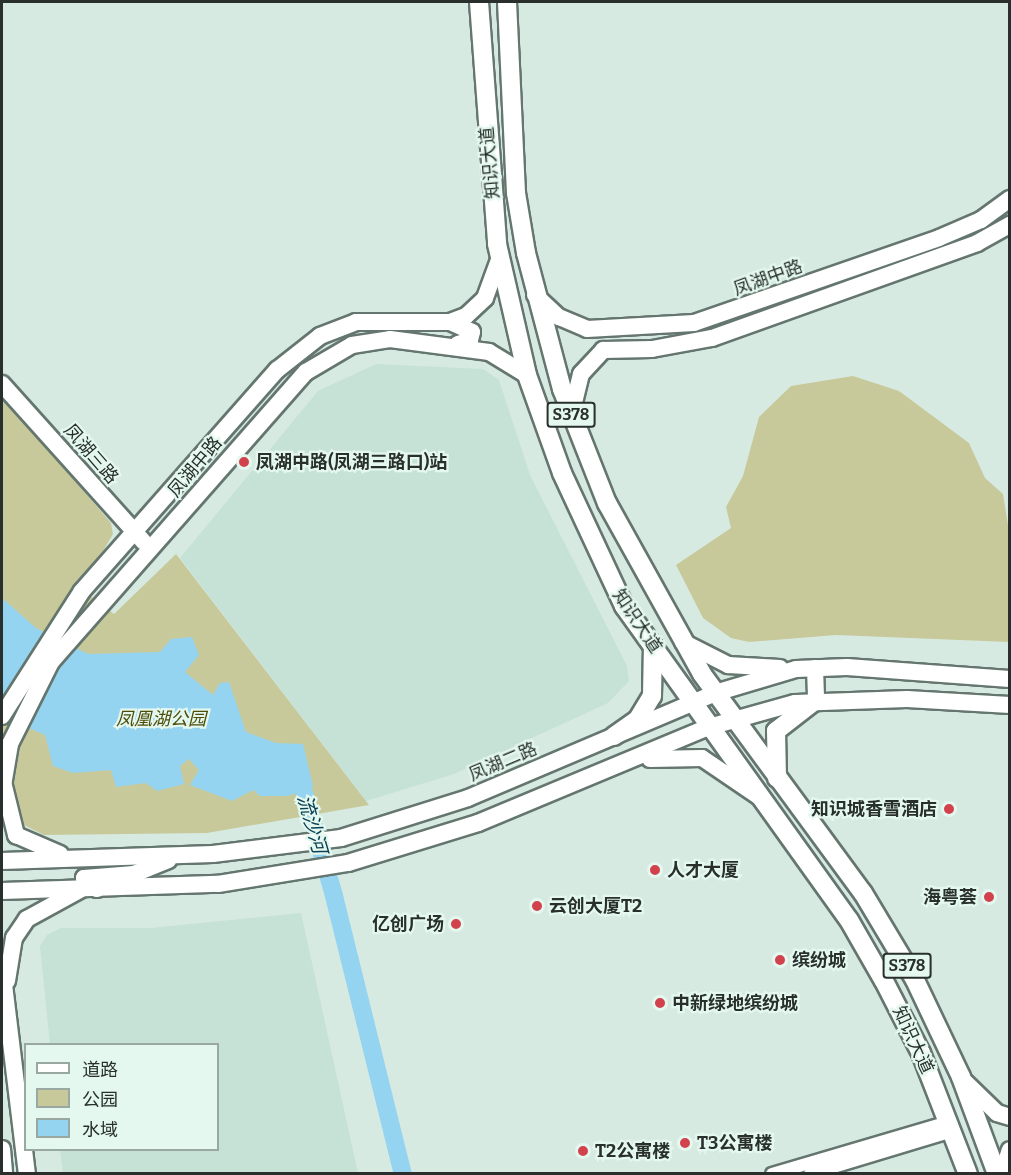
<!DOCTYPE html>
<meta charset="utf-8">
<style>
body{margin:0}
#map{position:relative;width:1011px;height:1175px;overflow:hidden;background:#d7eae2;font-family:Bitter,"Noto Sans SC",serif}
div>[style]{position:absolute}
.built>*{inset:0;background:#c6e1d6}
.green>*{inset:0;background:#c7c99a}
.water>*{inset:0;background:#95d4f0}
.river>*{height:18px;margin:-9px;padding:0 9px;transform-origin:9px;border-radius:9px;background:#95d4f0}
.roads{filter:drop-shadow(2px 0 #64766f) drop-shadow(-2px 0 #64766f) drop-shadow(0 2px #64766f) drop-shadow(0 -2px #64766f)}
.street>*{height:12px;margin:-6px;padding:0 6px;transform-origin:6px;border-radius:6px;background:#fff}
.secondary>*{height:16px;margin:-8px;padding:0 8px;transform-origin:8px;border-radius:8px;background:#fff}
.primary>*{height:18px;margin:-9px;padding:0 9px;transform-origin:9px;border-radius:9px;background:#fff}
.dots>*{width:16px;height:16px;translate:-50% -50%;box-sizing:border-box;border:3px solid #e4f8ef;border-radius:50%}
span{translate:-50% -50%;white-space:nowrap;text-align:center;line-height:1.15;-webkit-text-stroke:4.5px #e4f8ef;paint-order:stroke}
.shield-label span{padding:2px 4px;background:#e4f8ef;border:2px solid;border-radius:4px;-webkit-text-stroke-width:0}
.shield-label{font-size:16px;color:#282f2c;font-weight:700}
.street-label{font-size:18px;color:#282f2c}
.poi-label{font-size:18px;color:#282f2c;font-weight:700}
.left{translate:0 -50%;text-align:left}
.right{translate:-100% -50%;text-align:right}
.park-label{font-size:18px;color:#4d4d09;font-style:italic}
.water-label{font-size:20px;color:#0c4256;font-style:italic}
.frame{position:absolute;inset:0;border:3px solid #282f2c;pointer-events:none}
.legend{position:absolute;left:24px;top:1043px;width:195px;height:108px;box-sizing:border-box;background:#e4f8ef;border:2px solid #99a8a1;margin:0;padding:8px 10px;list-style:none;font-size:18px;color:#282f2c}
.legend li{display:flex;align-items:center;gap:12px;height:30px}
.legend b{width:30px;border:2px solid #99a8a1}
</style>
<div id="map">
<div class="built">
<div style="clip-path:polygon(376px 364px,483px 369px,499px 380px,530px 475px,627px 666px,629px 681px,608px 703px,454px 774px,366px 801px,180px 558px,318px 391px)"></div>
<div style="clip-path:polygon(301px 913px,358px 1173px,63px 1173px,60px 1150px,218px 1150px,218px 1044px,50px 1044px,40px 946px,47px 935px,61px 928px,151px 928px)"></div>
</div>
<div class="green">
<div style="clip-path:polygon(853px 376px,899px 391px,969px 443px,985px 478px,1003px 494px,1010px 538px,1009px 642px,836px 635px,749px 642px,731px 638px,703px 618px,676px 565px,731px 528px,726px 507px,743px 476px,759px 417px,791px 386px)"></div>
<div style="clip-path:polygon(2px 395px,111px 523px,113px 534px,81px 589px,114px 614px,176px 554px,369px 805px,207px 833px,44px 835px,22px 824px,16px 796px,2px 792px)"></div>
</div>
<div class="water">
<div style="clip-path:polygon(2px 598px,36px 628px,88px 654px,160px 652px,171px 639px,192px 637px,199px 655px,185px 672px,213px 695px,220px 683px,229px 682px,246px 732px,276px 743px,303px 744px,313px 786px,288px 796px,260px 796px,253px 790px,232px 801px,190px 785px,199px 770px,189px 759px,180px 766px,184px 784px,157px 791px,146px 783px,116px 787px,111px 770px,73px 773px,53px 766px,45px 735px,2px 716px)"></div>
</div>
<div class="river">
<div style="left:289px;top:771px;width:23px;rotate:52deg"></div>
<div style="left:303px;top:789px;width:111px;rotate:73.8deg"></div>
<div style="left:334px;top:896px;width:286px;rotate:76.1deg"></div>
</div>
<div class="roads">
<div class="street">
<div style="left:772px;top:1174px;width:184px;rotate:-16.4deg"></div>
<div style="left:810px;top:1174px;width:148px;rotate:-16.8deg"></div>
</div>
<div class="secondary">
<div style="left:535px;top:295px;width:33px;rotate:43deg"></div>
<div style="left:559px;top:317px;width:30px;rotate:23deg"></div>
<div style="left:587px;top:329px;width:107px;rotate:-3.2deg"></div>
<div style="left:694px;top:323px;width:259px;rotate:-19.1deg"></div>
<div style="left:939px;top:238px;width:46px;rotate:-23.2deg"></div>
<div style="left:981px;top:220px;width:36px;rotate:-36deg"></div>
<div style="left:450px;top:322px;width:24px;rotate:24deg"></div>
<div style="left:472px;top:332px;width:8px;rotate:104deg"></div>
<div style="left:470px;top:340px;width:13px;rotate:162deg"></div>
<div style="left:2px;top:384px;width:212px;rotate:48.1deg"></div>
<div style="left:571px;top:415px;width:42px;rotate:-76.3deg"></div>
<div style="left:581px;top:374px;width:33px;rotate:-47deg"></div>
<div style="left:603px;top:350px;width:49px;rotate:-1.2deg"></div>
<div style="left:652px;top:349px;width:61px;rotate:-10.4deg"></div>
<div style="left:712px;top:338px;width:282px;rotate:-19.7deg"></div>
<div style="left:977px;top:243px;width:38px;rotate:-29deg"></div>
<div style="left:683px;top:642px;width:51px;rotate:27.1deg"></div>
<div style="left:728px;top:665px;width:52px;rotate:3.3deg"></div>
<div style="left:815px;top:668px;width:32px;rotate:88deg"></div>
<div style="left:2px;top:716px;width:148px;rotate:-57.4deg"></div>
<div style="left:82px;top:591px;width:295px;rotate:-48.6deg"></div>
<div style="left:277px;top:370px;width:55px;rotate:-38.3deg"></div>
<div style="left:320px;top:336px;width:39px;rotate:-21deg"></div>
<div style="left:356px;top:322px;width:94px"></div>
<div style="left:450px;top:322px;width:17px;rotate:-21deg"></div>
<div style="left:466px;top:316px;width:26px;rotate:-43deg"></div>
<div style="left:485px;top:298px;width:44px;rotate:-69.9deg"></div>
<div style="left:650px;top:759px;width:52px;rotate:-1.1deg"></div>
<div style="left:702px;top:758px;width:68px;rotate:34.2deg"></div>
<div style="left:3px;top:782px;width:55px;rotate:76.2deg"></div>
<div style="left:16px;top:835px;width:48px;rotate:23.4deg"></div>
<div style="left:2px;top:792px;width:49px;rotate:-80.5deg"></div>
<div style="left:10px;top:744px;width:92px;rotate:-63.4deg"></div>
<div style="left:51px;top:662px;width:386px;rotate:-48.7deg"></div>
<div style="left:306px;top:372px;width:53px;rotate:-30.4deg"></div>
<div style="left:352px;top:345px;width:38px;rotate:-9deg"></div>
<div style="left:390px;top:339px;width:100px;rotate:7.5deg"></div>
<div style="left:489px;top:352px;width:44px;rotate:31.2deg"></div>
<div style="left:2px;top:861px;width:211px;rotate:-1.9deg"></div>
<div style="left:213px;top:854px;width:129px;rotate:-7.1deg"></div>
<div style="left:341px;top:838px;width:133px;rotate:-17.5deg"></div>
<div style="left:468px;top:798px;width:268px;rotate:-23deg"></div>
<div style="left:715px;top:693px;width:84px;rotate:-16.5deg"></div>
<div style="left:796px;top:669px;width:51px;rotate:-2.2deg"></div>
<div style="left:847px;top:667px;width:163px;rotate:4.2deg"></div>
<div style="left:97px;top:889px;width:17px;rotate:-140deg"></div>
<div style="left:84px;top:878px;width:50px;rotate:-4.6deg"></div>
<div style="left:134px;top:874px;width:37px;rotate:-22deg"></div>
<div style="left:2px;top:891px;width:216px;rotate:-1.9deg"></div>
<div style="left:218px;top:884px;width:132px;rotate:-9.2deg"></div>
<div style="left:348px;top:863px;width:136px;rotate:-17.1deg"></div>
<div style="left:478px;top:823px;width:250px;rotate:-22.6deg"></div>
<div style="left:709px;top:727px;width:89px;rotate:-15.6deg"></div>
<div style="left:795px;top:703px;width:112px;rotate:-2deg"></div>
<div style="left:907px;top:699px;width:103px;rotate:3.3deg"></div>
<div style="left:2px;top:968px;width:208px;rotate:83.1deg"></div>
<div style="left:7px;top:981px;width:44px;rotate:-80.8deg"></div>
<div style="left:14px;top:938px;width:23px;rotate:-56deg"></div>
<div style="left:27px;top:919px;width:60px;rotate:-28.7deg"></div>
<div style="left:964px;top:1081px;width:46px;rotate:44.1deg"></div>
<div style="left:997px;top:1113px;width:14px;rotate:17deg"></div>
<div style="left:2px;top:1149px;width:25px;rotate:85deg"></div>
<div style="left:1002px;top:1174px;width:25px;rotate:-72deg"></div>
</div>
<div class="primary">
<div style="left:479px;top:2px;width:243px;rotate:85.7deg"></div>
<div style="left:497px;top:244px;width:134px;rotate:77.1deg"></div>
<div style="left:527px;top:375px;width:104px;rotate:70.3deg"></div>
<div style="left:562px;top:473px;width:147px;rotate:65deg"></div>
<div style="left:624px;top:606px;width:386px;rotate:54.4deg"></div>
<div style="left:849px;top:920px;width:70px;rotate:60.2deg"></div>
<div style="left:884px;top:981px;width:81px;rotate:62.8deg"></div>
<div style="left:921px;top:1053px;width:130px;rotate:68.8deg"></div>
<div style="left:507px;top:2px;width:191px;rotate:87.3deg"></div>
<div style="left:516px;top:193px;width:61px;rotate:80.5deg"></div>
<div style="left:526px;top:253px;width:141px;rotate:75.2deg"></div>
<div style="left:562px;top:389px;width:123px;rotate:68.5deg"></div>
<div style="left:607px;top:503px;width:196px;rotate:60.9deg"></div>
<div style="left:702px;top:674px;width:272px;rotate:53.7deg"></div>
<div style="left:863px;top:893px;width:101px;rotate:59.1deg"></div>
<div style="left:915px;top:980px;width:107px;rotate:64.6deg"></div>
<div style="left:961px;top:1077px;width:103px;rotate:69.6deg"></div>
<div style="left:614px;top:736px;width:29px;rotate:-35deg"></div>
<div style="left:638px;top:719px;width:27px;rotate:-59deg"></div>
<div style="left:652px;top:696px;width:50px;rotate:-88.9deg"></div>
<div style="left:777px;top:778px;width:47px;rotate:-91.2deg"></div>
<div style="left:776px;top:731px;width:51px;rotate:-37.8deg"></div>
</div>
</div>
<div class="dots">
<div style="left:244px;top:462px;background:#d2424d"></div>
<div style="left:949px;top:809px;background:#d2424d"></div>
<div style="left:655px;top:870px;background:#d2424d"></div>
<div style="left:989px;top:897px;background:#d2424d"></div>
<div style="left:537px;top:906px;background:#d2424d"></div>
<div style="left:456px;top:924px;background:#d2424d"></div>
<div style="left:780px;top:960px;background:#d2424d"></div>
<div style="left:660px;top:1003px;background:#d2424d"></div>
<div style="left:685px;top:1143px;background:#d2424d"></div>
<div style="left:583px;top:1151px;background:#d2424d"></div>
</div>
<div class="shield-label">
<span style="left:571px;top:415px">S378</span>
<span style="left:907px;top:966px">S378</span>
</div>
<div class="street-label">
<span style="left:490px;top:163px;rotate:-95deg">知识大道</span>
<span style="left:768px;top:278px;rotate:-20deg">凤湖中路</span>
<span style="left:91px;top:454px;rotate:49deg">凤湖三路</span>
<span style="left:195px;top:467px;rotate:-50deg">凤湖中路</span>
<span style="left:637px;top:621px;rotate:56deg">知识大道</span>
<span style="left:503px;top:762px;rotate:-23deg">凤湖二路</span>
<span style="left:913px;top:1040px;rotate:65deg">知识大道</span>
</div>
<div class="poi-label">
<span class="left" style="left:256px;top:462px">凤湖中路(凤湖三路口)站</span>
<span class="right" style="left:937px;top:809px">知识城香雪酒店</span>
<span class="left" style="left:667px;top:870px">人才大厦</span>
<span class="right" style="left:977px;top:897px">海粤荟</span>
<span class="left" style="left:549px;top:906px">云创大厦T2</span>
<span class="right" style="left:444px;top:924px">亿创广场</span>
<span class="left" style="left:792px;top:960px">缤纷城</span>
<span class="left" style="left:672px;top:1003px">中新绿地缤纷城</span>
<span class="left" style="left:697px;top:1143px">T3公寓楼</span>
<span class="left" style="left:595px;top:1151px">T2公寓楼</span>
</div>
<div class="park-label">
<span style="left:161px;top:719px">凤凰湖公园</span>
</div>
<div class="water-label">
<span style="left:312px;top:824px;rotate:74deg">流沙河</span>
</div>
<div class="frame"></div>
<ul class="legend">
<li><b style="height:8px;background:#fff"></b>道路</li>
<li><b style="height:16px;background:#c7c99a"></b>公园</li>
<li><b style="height:16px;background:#95d4f0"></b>水域</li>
</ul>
</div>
